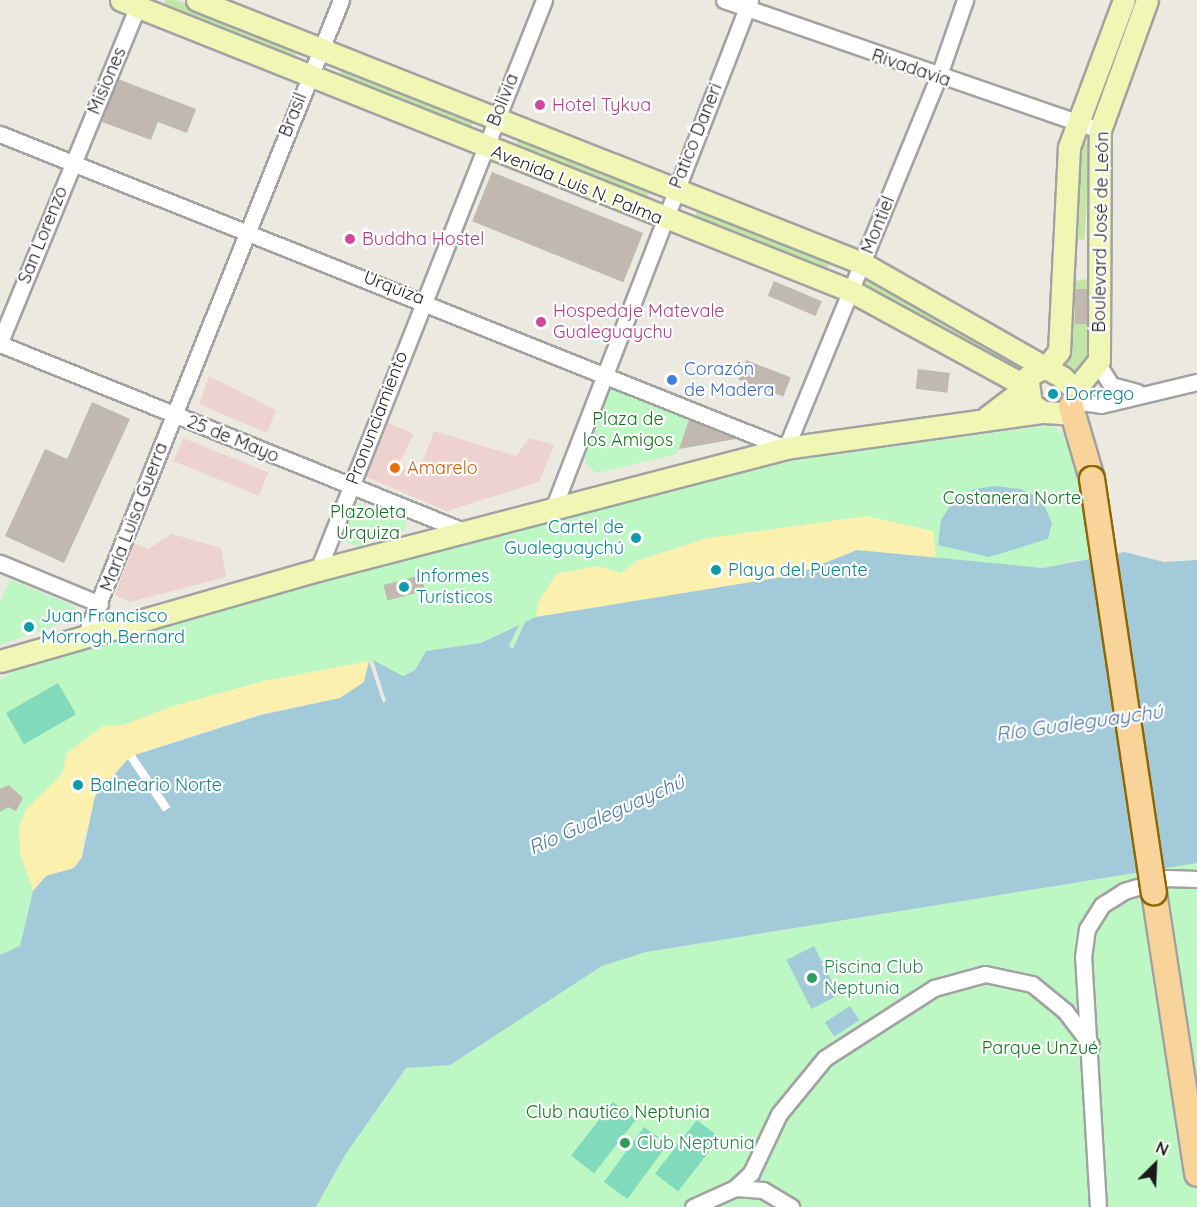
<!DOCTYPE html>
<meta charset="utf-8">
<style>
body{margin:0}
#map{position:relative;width:1197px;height:1207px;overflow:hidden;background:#ece9e1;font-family:Quicksand,sans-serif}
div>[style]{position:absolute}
.commercial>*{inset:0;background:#edd2d0;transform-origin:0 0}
.grass>*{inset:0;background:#c3e6a7;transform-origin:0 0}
.sand>*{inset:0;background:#fcf0af}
.park>*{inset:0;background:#bdf7c4}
.pitch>*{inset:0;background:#80dabb;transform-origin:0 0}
.water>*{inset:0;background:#a2cad9;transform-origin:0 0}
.pier>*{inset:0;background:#fff;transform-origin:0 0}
.building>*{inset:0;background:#c1b8b0;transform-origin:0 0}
.roads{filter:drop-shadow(2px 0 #a2a2a2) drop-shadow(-2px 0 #a2a2a2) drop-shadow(0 2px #a2a2a2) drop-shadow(0 -2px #a2a2a2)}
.minor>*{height:15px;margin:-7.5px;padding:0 7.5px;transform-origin:7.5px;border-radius:7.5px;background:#fff}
.secondary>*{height:21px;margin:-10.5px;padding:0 10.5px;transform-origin:10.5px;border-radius:10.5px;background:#f0f7b4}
.primary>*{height:24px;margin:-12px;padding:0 12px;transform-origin:12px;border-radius:12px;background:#f8d49a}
.bridges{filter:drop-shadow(2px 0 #8d6605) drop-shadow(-2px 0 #8d6605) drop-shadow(0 2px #8d6605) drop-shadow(0 -2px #8d6605)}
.primary-bridge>*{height:24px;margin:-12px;padding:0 12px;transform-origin:12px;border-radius:12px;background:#f8d49a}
.dots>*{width:16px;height:16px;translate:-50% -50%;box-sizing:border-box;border:3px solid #fff;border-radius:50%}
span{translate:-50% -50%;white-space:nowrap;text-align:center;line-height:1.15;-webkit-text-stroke:4.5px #fff;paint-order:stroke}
.street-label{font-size:18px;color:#1b1b1b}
.hotel-label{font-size:18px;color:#b23c85}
.left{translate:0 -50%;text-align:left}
.shop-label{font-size:18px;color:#366cbe}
.culture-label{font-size:18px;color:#0d838f}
.right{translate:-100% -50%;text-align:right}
.park-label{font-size:18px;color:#0e741b}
.food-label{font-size:18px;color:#c56008}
.leisure-label{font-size:18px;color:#27864d}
.water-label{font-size:20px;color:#4c75a6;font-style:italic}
.north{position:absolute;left:1125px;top:1135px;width:60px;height:60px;-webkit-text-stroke:4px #fff;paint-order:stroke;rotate:24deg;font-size:16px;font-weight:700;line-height:24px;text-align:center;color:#1b1b1b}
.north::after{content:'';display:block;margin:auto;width:21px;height:27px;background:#1b1b1b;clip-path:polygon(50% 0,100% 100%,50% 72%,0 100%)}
</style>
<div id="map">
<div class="commercial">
<div style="clip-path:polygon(209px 376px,276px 410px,267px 433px,199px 404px)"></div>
<div style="clip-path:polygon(388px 423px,414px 434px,397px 467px,418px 475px,434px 431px,516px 456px,529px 438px,554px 445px,539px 482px,447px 511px,366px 477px)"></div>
<div style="left:183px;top:438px;width:92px;height:25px;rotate:22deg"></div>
<div style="clip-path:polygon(172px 534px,221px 548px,226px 577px,130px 602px,115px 595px,134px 543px,148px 549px)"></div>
</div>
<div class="grass">
<div style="clip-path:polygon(165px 0,176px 0,298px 49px,293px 60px,162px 8px)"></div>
<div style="left:342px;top:68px;width:142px;height:12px;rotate:22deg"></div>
<div style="left:519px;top:137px;width:141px;height:12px;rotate:22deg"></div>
<div style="left:1078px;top:143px;width:13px;height:96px;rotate:4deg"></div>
<div style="left:698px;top:209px;width:142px;height:12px;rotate:22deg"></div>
<div style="left:870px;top:275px;width:178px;height:13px;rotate:30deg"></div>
<div style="clip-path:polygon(1084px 279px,1093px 283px,1093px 356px,1076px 381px,1058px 367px,1071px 350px,1073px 282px)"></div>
</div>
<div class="sand">
<div style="clip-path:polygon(867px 516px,934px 531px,936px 558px,857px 550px,795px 575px,536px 617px,538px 603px,556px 574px,597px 566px,621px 573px,639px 560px,708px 538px)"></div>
<div style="clip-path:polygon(369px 661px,364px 683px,340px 698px,261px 714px,149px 750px,83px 836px,82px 857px,74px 868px,46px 876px,33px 891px,20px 853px,19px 828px,26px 809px,62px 774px,66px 753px,103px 725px,123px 725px,170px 707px,263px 681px)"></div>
</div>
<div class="park">
<div style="clip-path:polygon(616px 387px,690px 417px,677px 454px,596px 473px,587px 464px,582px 454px,607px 391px)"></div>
<div style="clip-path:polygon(1051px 425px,1072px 440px,1093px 557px,1043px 568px,936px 558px,933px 531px,867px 516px,708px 538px,639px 560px,621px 573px,597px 566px,556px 574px,538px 603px,536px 617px,525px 622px,513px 649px,509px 647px,518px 625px,481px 643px,426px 651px,415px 670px,403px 676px,369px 661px,263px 681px,170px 707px,123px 725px,103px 726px,67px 753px,62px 774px,26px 809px,19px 828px,20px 853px,33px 891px,20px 946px,0 955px,0 681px,11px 672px,181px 616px,766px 464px)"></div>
<div style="clip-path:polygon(358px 502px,404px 519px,407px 525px,403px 531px,357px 546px,347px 542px,343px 534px)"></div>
<div style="clip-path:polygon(10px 580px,75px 606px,79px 617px,0 645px,0 603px)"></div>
<div style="clip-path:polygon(1197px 863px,1197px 1207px,316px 1207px,345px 1155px,406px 1068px,450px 1065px,602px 966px,646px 952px)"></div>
</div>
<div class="pitch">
<div style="left:58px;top:683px;width:36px;height:60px;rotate:60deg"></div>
<div style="left:613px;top:1102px;width:29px;height:68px;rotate:38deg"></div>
<div style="left:697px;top:1120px;width:29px;height:68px;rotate:38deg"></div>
<div style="left:644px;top:1127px;width:29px;height:68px;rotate:36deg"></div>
</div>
<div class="water">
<div style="clip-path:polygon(996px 486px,1021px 489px,1042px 500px,1052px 523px,1048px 539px,989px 557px,938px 545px,941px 520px,950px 506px,974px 489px)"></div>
<div style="clip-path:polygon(857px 550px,1043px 568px,1125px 552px,1164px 562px,1197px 560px,1197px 863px,646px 952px,602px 966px,450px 1065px,406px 1068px,345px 1155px,316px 1207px,0 1207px,0 955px,20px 946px,33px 891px,46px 876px,74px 868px,82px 857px,95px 796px,128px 759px,163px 811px,170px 806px,135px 755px,261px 715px,340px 698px,364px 682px,369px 661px,383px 703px,386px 701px,373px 660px,403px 676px,415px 670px,426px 651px,481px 643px,519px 625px,509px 646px,513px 649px,525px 622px,536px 617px,795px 575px)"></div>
<div style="left:814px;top:946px;width:55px;height:31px;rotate:63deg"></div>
<div style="left:850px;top:1006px;width:17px;height:30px;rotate:57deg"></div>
</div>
<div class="pier">
<div style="left:135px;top:755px;width:63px;height:8px;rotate:56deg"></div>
</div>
<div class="building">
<div style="clip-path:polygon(118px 79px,196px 109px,187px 133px,158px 122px,151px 140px,102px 122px)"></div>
<div style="left:492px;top:172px;width:163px;height:53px;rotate:22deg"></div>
<div style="left:774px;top:281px;width:52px;height:16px;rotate:23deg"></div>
<div style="left:1075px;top:289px;width:12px;height:35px"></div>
<div style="left:746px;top:360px;width:48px;height:21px;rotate:21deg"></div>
<div style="left:918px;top:369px;width:32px;height:20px;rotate:7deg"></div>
<div style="clip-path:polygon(92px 402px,130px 419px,64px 563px,5px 536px,45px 449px,67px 459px)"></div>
<div style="clip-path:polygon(689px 420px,736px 439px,679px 449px)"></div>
<div style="left:421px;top:575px;width:16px;height:39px;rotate:75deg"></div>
<div style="clip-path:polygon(9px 785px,23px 798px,16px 811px,8px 807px,0 812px,0 789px)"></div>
</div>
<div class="roads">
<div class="minor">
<div style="left:724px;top:0;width:398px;rotate:19.1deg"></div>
<div style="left:0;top:134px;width:846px;rotate:21.78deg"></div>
<div style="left:786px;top:448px;width:400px;rotate:-67.7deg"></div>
<div style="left:938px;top:78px;width:83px;rotate:-70.9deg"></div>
<div style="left:0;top:342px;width:370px;rotate:-67.7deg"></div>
<div style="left:0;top:344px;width:502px;rotate:21.97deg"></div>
<div style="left:1098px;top:364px;width:25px;rotate:58deg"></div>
<div style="left:1111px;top:385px;width:27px;rotate:15deg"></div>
<div style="left:1074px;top:401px;width:27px;rotate:8deg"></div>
<div style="left:1101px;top:405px;width:99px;rotate:-13.5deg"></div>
<div style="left:553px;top:509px;width:546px;rotate:-68.84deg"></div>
<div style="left:0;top:563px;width:108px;rotate:22.3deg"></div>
<div style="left:318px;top:570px;width:613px;rotate:-68.37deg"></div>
<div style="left:86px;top:634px;width:683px;rotate:-68.09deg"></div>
<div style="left:735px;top:1188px;width:28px;rotate:4deg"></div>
<div style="left:763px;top:1190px;width:33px;rotate:31deg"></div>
<div style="left:693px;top:1207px;width:46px;rotate:-24.3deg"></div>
<div style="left:735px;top:1188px;width:22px;rotate:-43deg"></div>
<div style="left:751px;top:1173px;width:65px;rotate:-64.6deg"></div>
<div style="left:779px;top:1114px;width:72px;rotate:-50.6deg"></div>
<div style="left:825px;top:1058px;width:130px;rotate:-32.7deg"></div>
<div style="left:934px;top:988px;width:53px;rotate:-15.4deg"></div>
<div style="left:985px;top:974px;width:48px;rotate:12deg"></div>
<div style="left:1032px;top:984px;width:43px;rotate:39.3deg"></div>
<div style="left:1065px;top:1011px;width:43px;rotate:52.6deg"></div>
<div style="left:1098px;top:1207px;width:250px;rotate:-93.4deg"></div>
<div style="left:1083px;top:957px;width:28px;rotate:-82deg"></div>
<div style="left:1087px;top:929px;width:28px;rotate:-58deg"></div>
<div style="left:1102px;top:905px;width:26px;rotate:-32deg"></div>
<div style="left:1124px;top:891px;width:45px;rotate:-16.8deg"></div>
<div style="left:1167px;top:878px;width:30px;rotate:2deg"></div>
</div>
<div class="secondary">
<div style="left:121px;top:0;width:786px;rotate:21.73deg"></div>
<div style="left:851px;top:291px;width:198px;rotate:28.6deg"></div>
<div style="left:197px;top:0;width:715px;rotate:21.58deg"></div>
<div style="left:862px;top:263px;width:230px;rotate:29.7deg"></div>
<div style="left:1062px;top:377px;width:18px;rotate:45deg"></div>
<div style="left:1075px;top:390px;width:17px;rotate:103deg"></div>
<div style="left:1071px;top:407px;width:11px;rotate:146deg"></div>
<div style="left:1062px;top:413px;width:19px;rotate:-177deg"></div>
<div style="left:1043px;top:412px;width:14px;rotate:-146deg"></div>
<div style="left:1031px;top:404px;width:27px;rotate:-98deg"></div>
<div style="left:1027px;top:377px;width:16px;rotate:-30deg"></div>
<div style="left:1045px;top:369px;width:23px;rotate:-52deg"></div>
<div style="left:1059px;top:351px;width:204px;rotate:-87.2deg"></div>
<div style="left:1069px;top:147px;width:157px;rotate:-69.5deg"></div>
<div style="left:1075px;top:390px;width:38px;rotate:-51deg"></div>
<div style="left:1099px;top:360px;width:230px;rotate:-89.8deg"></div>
<div style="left:1100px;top:130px;width:138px;rotate:-70.1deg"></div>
<div style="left:987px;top:417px;width:48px;rotate:-37.3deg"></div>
<div style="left:0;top:661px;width:331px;rotate:-16deg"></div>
<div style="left:318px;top:570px;width:484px;rotate:-14.6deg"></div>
<div style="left:786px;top:448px;width:260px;rotate:-8deg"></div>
</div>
<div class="primary">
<div style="left:1071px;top:407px;width:75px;rotate:73.7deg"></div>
<div style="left:1154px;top:892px;width:285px;rotate:81.3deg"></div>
</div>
</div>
<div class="bridges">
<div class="primary-bridge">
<div style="left:1092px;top:479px;width:418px;rotate:81.5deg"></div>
</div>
</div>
<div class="dots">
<div style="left:540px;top:105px;background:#d1479c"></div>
<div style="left:350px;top:239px;background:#d1479c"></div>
<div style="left:541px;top:322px;background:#d1479c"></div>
<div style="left:672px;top:380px;background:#3f7fe0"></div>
<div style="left:1053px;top:394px;background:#0f9aa8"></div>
<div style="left:395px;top:468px;background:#e8710a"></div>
<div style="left:636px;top:538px;background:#0f9aa8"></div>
<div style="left:716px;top:570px;background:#0f9aa8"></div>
<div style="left:404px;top:587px;background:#0f9aa8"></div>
<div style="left:29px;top:627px;background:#0f9aa8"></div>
<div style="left:78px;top:785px;background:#0f9aa8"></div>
<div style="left:812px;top:978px;background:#2e9e5b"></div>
<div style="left:625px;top:1143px;background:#2e9e5b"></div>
</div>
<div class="street-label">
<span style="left:911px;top:68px;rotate:19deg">Rivadavia</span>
<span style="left:107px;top:81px;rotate:-67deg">Misiones</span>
<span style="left:503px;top:100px;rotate:-68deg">Bolivia</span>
<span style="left:293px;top:115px;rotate:-68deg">Brasil</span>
<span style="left:696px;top:136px;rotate:-68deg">Patico Daneri</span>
<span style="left:577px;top:185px;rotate:22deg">Avenida Luis N. Palma</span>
<span style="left:878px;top:225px;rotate:-68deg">Montiel</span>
<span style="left:1101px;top:232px;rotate:-89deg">Boulevard José de León</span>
<span style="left:43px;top:235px;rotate:-68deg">San Lorenzo</span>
<span style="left:394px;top:288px;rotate:21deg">Urquiza</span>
<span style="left:377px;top:418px;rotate:-69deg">Pronunciamiento</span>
<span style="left:233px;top:439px;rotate:22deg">25 de Mayo</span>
<span style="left:134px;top:517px;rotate:-69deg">María Luisa Guerra</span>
</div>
<div class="hotel-label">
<span class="left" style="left:552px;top:105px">Hotel Tykua</span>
<span class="left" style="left:362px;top:239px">Buddha Hostel</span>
<span class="left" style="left:553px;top:322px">Hospedaje Matevale<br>Gualeguaychu</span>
</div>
<div class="shop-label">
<span class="left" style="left:684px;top:380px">Corazón<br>de Madera</span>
</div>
<div class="culture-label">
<span class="left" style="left:1065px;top:394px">Dorrego</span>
<span class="right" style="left:624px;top:538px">Cartel de<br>Gualeguaychú</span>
<span class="left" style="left:728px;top:570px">Playa del Puente</span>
<span class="left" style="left:416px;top:587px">Informes<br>Turísticos</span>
<span class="left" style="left:41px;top:627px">Juan Francisco<br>Morrogh Bernard</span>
<span class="left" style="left:90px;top:785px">Balneario Norte</span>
</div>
<div class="park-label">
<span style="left:628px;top:430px">Plaza de<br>los Amigos</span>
<span style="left:1012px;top:498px">Costanera Norte</span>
<span style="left:368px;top:523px">Plazoleta<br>Urquiza</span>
<span style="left:1040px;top:1048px">Parque Unzué</span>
<span style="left:618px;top:1112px">Club nautico Neptunia</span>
</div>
<div class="food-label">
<span class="left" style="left:407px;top:468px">Amarelo</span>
</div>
<div class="leisure-label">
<span class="left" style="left:824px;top:978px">Piscina Club<br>Neptunia</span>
<span class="left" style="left:637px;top:1143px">Club Neptunia</span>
</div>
<div class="water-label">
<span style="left:1079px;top:722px;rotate:-8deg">Río Gualeguaychú</span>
<span style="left:606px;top:814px;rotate:-24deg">Río Gualeguaychú</span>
</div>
<div class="north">N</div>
</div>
